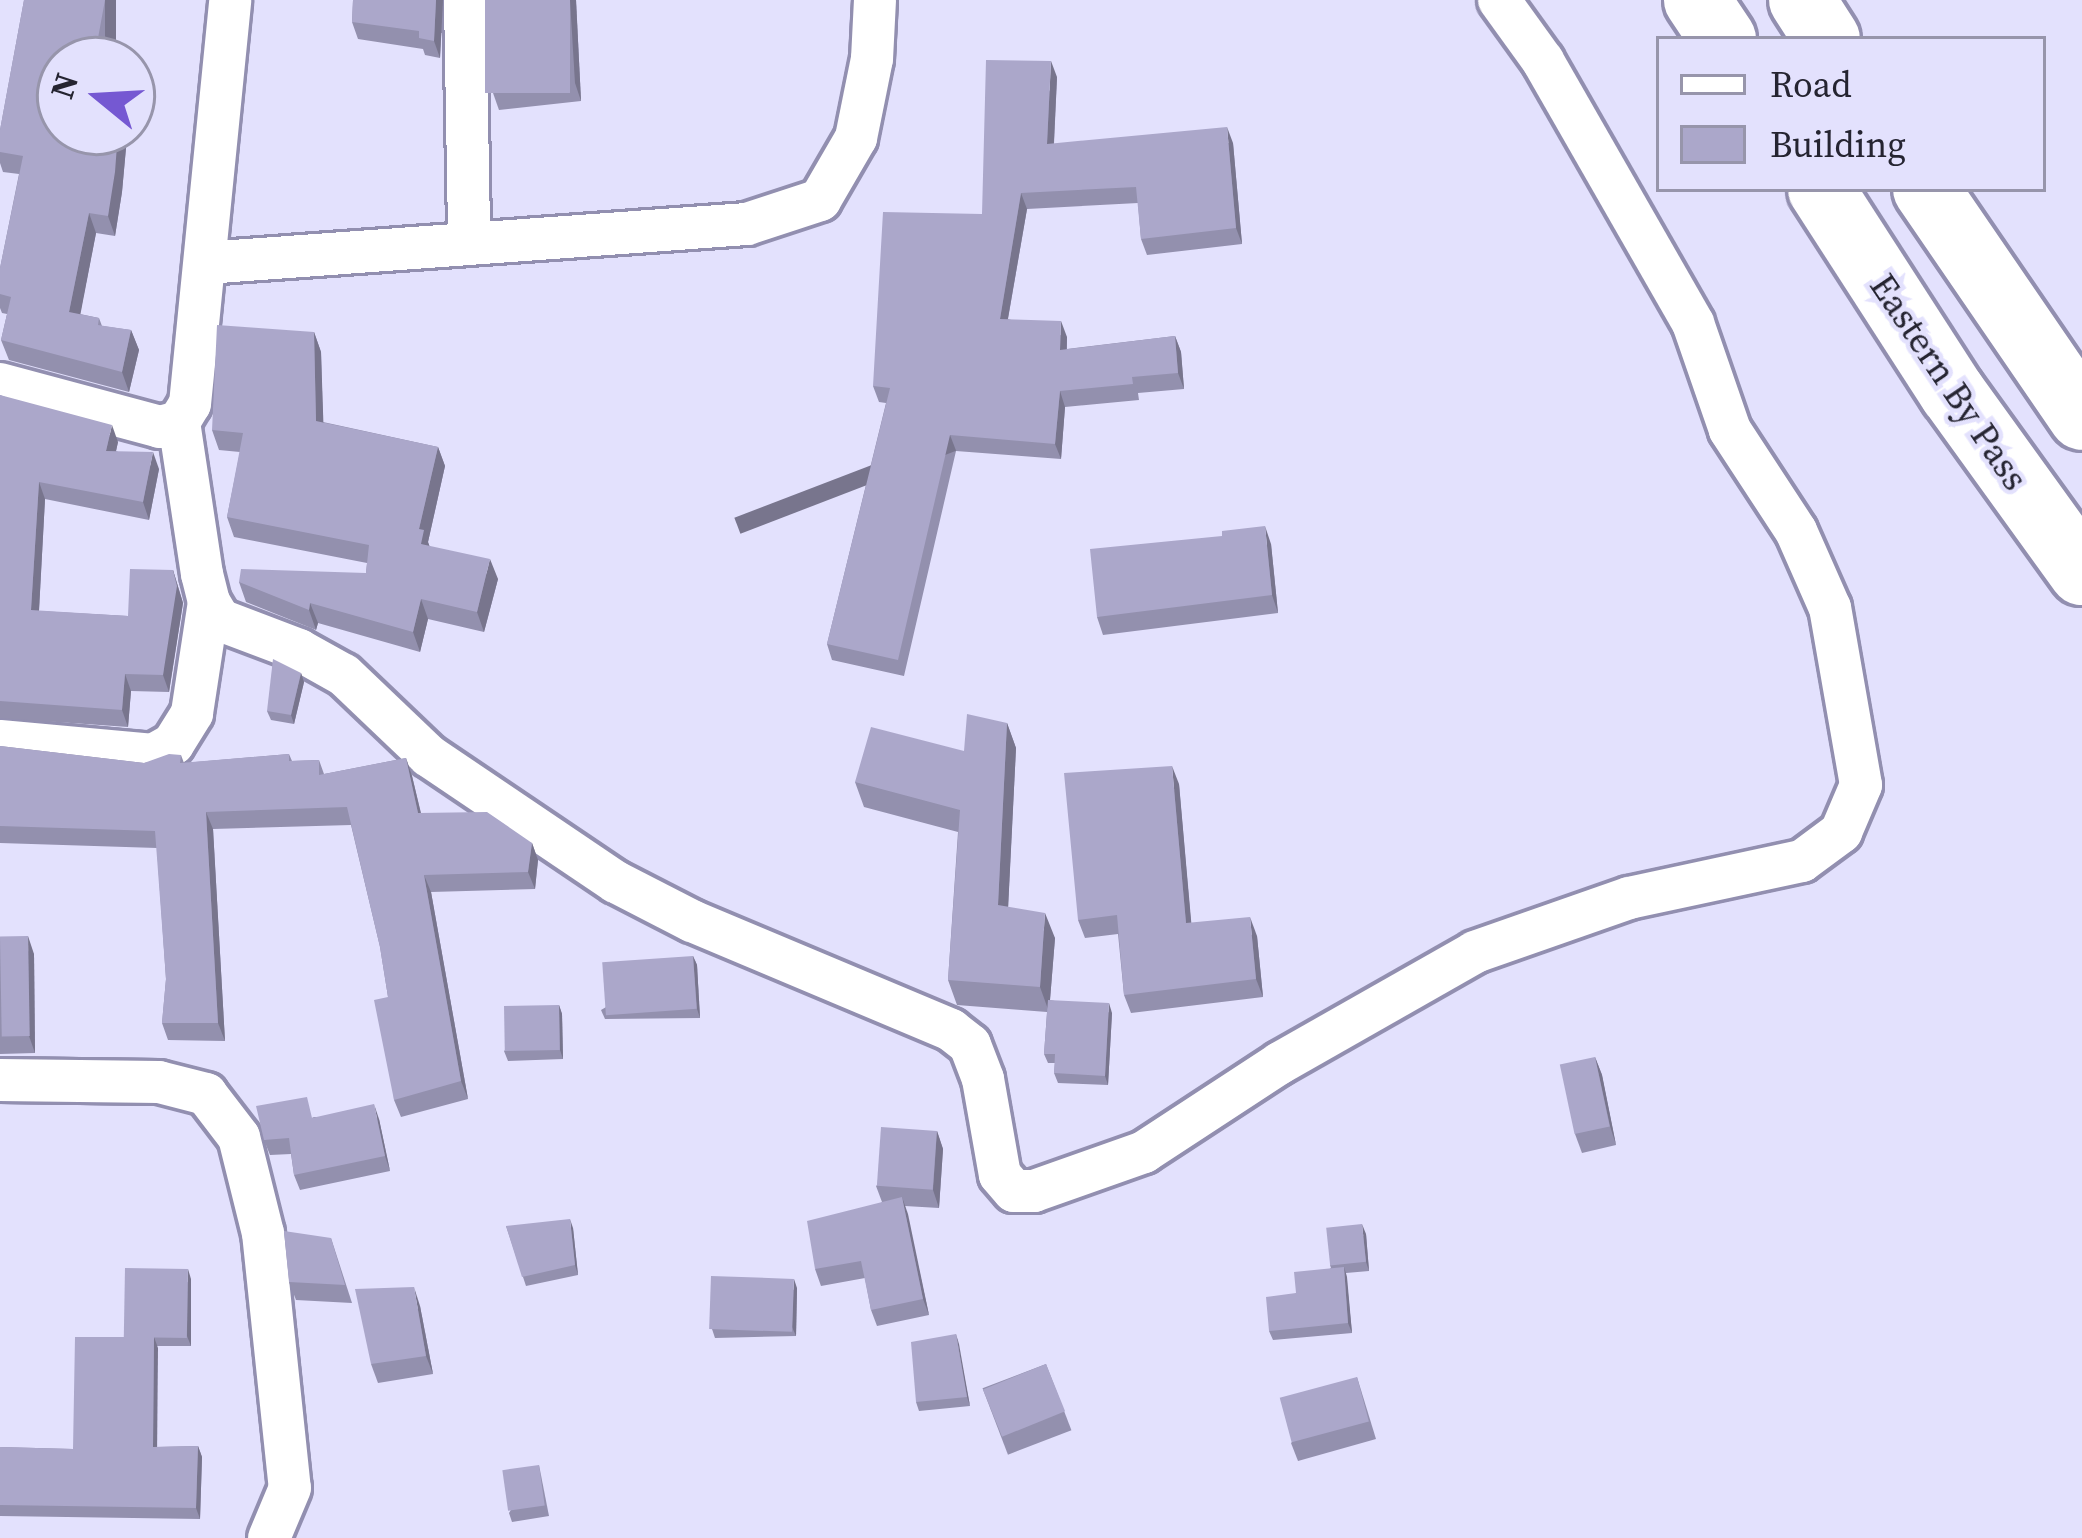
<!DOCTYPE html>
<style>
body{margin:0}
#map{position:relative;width:2082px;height:1538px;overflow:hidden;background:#e3e1fd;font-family:"Source Serif 4",serif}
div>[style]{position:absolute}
.roads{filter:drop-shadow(3px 0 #928fb0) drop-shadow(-3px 0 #928fb0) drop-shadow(0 3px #928fb0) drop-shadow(0 -3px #928fb0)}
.street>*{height:42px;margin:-21px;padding:0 21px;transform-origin:21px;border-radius:21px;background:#fff}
.primary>*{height:66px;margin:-33px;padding:0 33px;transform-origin:33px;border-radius:33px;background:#fff}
.wall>*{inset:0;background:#9390ae;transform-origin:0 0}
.shaded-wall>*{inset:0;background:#78758d;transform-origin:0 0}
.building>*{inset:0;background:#aba7ca;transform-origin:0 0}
span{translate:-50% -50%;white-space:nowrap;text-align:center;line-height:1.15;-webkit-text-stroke:9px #e3e1fd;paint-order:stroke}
.street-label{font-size:36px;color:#252431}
.legend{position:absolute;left:1656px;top:36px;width:390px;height:156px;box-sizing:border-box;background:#e3e1fd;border:3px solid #9795ab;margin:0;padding:15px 21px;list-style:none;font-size:36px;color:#252431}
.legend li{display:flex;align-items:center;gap:24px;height:60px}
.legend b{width:60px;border:3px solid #9795ab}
.north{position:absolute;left:36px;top:36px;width:120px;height:120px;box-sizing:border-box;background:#e3e1fd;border:3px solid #9795ab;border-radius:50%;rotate:288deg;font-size:33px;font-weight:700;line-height:48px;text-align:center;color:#252431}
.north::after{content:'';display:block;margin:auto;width:42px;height:54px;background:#7558d2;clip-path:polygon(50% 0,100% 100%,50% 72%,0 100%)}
</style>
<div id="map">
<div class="roads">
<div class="street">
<div style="left:465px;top:0;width:241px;rotate:89deg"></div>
<div style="left:205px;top:263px;width:543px;rotate:-4.12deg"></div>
<div style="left:747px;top:224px;width:77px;rotate:-18.2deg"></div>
<div style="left:820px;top:200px;width:72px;rotate:-59.9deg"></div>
<div style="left:856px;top:138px;width:81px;rotate:-78.6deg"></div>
<div style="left:872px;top:59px;width:59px;rotate:-87.1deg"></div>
<div style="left:0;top:384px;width:166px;rotate:15deg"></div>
<div style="left:160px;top:427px;width:20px;rotate:-15deg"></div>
<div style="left:179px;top:422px;width:21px;rotate:-59deg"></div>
<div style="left:190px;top:404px;width:406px;rotate:-84.3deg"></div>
<div style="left:179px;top:422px;width:154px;rotate:81.4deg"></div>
<div style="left:202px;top:574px;width:29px;rotate:76deg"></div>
<div style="left:209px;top:602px;width:21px;rotate:59deg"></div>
<div style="left:220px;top:620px;width:85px;rotate:20.8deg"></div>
<div style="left:299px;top:650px;width:51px;rotate:29.1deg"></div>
<div style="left:344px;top:675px;width:117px;rotate:43.6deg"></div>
<div style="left:429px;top:756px;width:225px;rotate:34deg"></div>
<div style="left:616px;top:882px;width:85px;rotate:27.2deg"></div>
<div style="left:692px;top:921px;width:281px;rotate:22.8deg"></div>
<div style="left:951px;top:1030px;width:24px;rotate:38deg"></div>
<div style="left:970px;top:1045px;width:36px;rotate:69deg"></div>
<div style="left:983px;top:1079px;width:97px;rotate:80deg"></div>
<div style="left:1000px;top:1175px;width:21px;rotate:49deg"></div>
<div style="left:1014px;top:1191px;width:20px"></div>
<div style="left:1034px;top:1191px;width:117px;rotate:-19.5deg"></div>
<div style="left:1144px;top:1152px;width:163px;rotate:-33.2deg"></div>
<div style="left:1280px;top:1063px;width:224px;rotate:-29.6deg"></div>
<div style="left:1475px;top:952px;width:163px;rotate:-19.3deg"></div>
<div style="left:1629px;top:898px;width:177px;rotate:-12.1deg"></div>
<div style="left:1802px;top:861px;width:49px;rotate:-36.6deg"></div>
<div style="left:1841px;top:832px;width:51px;rotate:-66.9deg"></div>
<div style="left:1861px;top:785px;width:180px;rotate:-99.9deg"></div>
<div style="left:1830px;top:608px;width:84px;rotate:-113.8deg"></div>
<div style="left:1796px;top:531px;width:121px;rotate:-123.2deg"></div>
<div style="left:1730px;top:430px;width:113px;rotate:-109.1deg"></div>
<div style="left:1693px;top:323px;width:302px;rotate:-119.8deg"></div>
<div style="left:1543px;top:61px;width:75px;rotate:-125.8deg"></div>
<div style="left:0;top:741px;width:154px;rotate:5.2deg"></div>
<div style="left:153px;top:755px;width:23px;rotate:-29deg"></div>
<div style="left:173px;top:744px;width:36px;rotate:-58deg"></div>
<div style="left:192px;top:713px;width:112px;rotate:-81.3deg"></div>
<div style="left:0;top:1080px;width:159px;rotate:0.7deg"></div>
<div style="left:159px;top:1082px;width:49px;rotate:14.3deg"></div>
<div style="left:206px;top:1094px;width:54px;rotate:52.5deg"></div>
<div style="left:239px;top:1137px;width:99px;rotate:76deg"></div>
<div style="left:263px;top:1233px;width:256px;rotate:84deg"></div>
<div style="left:290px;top:1488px;width:54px;rotate:112.8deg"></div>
</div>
<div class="primary">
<div style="left:1697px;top:0;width:47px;rotate:56.3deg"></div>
<div style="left:1802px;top:0;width:46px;rotate:57.3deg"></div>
<div style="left:1821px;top:189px;width:242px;rotate:57.2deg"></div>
<div style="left:1952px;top:392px;width:222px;rotate:54.2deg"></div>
<div style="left:1926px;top:189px;width:276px;rotate:55.6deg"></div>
</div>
</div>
<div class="wall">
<div style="clip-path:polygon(24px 0,116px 0,105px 60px,60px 60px,60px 132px,125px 132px,127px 137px,122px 192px,115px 236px,96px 233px,80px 314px,99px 318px,102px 326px,131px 330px,139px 350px,129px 392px,9px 360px,1px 340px,7px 314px,2px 313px,0 308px,0 268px,19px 174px,3px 172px,0 163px,0 130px)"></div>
<div style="clip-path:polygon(353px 0,443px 0,440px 58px,425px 55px,423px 49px,358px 39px,352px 22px)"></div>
<div style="clip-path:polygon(485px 0,576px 0,581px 101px,499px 110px,493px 93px)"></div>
<div style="clip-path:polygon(1057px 77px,1054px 144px,1233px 143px,1242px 244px,1147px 255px,1141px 239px,1138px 203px,1027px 209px,1008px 319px,1067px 337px,1067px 349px,1175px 336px,1181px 352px,1184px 389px,1138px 393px,1139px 400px,1065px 407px,1061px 459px,956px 451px,904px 676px,832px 660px,827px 644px,886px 403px,879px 402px,873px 386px,982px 214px)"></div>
<div style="clip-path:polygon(314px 332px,321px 352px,323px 422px,438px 447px,445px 466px,428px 542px,429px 546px,498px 579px,484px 632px,428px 619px,420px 652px,318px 623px,316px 630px,246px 602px,239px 582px,366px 573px,367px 563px,234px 537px,227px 517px,240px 452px,219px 450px,212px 430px)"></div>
<div style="clip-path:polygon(0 395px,118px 442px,116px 451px,159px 469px,149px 520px,45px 499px,39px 611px,128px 616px,173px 570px,183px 603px,169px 692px,131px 691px,128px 727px,0 718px)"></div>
<div style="clip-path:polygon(1271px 544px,1278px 613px,1103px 635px,1097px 617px)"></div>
<div style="clip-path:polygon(301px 673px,304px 682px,294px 724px,271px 720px,267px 711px)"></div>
<div style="clip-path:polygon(1007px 723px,1016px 748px,1008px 907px,1055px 938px,1050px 1000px,1112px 1013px,1108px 1085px,1058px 1083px,1054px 1073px,1055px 1063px,1048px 1063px,1044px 1054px,1047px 1012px,957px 1005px,948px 980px,958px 832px,864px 807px,855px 782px,964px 751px)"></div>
<div style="clip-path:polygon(0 746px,144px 763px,181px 755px,184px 763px,289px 754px,292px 761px,319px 760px,324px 774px,406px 758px,412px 776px,421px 813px,532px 843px,538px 860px,535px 889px,431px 892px,468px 1099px,401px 1117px,394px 1100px,388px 997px,380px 947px,351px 825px,213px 829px,225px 1041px,168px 1040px,162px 1023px,166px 979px,157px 848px,0 843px)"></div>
<div style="clip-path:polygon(1179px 784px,1191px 923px,1257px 936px,1263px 997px,1131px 1013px,1124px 995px,1118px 934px,1085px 938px,1078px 920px)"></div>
<div style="clip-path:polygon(0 937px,34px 954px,35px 1053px,0 1054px)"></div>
<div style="clip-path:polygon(693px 956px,697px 965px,700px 1018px,605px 1019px,601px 1010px)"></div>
<div style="clip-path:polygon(559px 1005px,562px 1014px,563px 1059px,508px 1061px,504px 1051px)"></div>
<div style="clip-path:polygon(1595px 1057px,1602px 1075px,1616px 1145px,1582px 1153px,1575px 1134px)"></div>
<div style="clip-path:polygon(314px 1117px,379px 1119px,390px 1171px,300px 1190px,294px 1175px,291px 1154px,270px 1155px,264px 1140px)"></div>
<div style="clip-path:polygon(937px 1131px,943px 1149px,939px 1208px,905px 1206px,929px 1315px,877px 1326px,871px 1310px,865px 1278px,821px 1286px,815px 1269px,882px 1202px,876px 1186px)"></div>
<div style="clip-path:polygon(506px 1226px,573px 1228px,578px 1275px,526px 1286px)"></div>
<div style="clip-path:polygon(1366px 1234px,1369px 1271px,1346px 1273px,1352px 1333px,1273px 1340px,1269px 1331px,1296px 1293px,1331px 1268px,1330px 1265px)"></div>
<div style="clip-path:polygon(331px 1238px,352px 1303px,296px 1300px,289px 1282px)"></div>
<div style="clip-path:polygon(191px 1279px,191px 1346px,157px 1346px,157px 1447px,198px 1446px,202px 1457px,200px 1519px,0 1516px,0 1447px,73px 1449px,125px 1337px)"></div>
<div style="clip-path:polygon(797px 1288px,796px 1336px,715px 1338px,712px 1329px)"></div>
<div style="clip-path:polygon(420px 1306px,433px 1374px,378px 1383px,371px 1364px)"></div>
<div style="clip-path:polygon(956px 1334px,970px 1406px,919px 1411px,916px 1402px)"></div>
<div style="left:1046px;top:1364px;width:71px;height:68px;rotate:69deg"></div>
<div style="clip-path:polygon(1357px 1377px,1376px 1439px,1298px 1461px,1291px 1443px)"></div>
<div style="clip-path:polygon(539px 1465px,549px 1516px,512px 1522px,509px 1513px)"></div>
</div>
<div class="shaded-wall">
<div style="left:105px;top:0;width:11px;height:61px"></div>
<div style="clip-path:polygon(436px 0,443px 0,440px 58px,434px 41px)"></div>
<div style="clip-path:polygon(570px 0,576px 0,581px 101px,575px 83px)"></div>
<div style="clip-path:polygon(1051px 61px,1057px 77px,1053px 160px,1047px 144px)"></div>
<div style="clip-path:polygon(1227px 127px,1233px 143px,1242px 244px,1236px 228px)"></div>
<div style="clip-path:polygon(118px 132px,125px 132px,127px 137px,122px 192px,115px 236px,108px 216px)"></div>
<div style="clip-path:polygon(1021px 193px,1027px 209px,1005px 335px,1000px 319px)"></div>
<div style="clip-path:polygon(89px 213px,96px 233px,77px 332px,69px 312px)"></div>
<div style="clip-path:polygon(1061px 321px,1067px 337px,1066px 365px,1060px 350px)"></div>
<div style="clip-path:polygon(131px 330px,139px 350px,129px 392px,122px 372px)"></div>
<div style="clip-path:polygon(314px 332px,321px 352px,324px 441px,316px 421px)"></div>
<div style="clip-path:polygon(1175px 336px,1181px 352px,1184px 389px,1178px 373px)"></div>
<div style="clip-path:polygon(1060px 391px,1065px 407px,1061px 459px,1055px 444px)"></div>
<div style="clip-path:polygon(112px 425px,118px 442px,112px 469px,106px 451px)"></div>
<div style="left:950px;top:435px;width:17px;height:231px;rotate:69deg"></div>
<div style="clip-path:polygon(438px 447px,445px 466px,428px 542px,431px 550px,421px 544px,419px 529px)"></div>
<div style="clip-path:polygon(153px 452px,159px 469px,149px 520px,143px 502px)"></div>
<div style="clip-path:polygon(39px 482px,45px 499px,38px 628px,31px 610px)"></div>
<div style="clip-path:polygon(1265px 526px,1271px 544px,1278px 613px,1272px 595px)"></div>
<div style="clip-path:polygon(490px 559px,498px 579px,484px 632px,477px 612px)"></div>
<div style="clip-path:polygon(173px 570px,183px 603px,169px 692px,163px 675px)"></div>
<div style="clip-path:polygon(421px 599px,428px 619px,420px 652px,413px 632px)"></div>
<div style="clip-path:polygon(310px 603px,318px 623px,316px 630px,309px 610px)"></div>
<div style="clip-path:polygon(301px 673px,304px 682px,294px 724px,291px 715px)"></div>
<div style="clip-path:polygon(125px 674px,131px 691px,128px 727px,122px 710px)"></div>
<div style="clip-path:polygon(1007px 723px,1016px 748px,1007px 930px,998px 905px)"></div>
<div style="clip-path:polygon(406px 758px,412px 776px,425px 831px,418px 813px)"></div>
<div style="clip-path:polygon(1172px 766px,1179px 784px,1193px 942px,1186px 923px)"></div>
<div style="clip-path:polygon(206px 812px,213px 829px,225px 1041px,218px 1023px)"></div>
<div style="clip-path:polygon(532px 843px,538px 860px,535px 889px,528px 872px)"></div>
<div style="clip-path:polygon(424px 875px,431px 892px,468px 1099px,461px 1081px)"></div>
<div style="clip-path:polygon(1045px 913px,1055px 938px,1049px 1012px,1040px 987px)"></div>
<div style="clip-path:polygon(1250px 917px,1257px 936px,1263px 997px,1256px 979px)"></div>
<div style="clip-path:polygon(28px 936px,34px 954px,35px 1053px,29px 1036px)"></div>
<div style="clip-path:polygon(693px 956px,697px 965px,700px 1018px,697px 1009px)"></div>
<div style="clip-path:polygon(1109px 1003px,1112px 1013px,1108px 1085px,1105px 1076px)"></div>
<div style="clip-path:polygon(559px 1005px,562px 1014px,563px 1059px,560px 1050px)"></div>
<div style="clip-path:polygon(1595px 1057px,1602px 1075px,1616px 1145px,1610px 1126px)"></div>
<div style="clip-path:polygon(374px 1104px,379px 1119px,390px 1171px,385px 1156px)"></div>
<div style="clip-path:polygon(937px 1131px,943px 1149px,939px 1208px,933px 1190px)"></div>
<div style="clip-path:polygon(902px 1197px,908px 1214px,929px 1315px,923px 1299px)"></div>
<div style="clip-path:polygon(570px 1219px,573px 1228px,578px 1275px,575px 1265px)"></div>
<div style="clip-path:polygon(1362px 1224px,1366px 1234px,1369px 1271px,1366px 1262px)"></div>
<div style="clip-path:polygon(1344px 1267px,1347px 1277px,1352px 1333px,1348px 1323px)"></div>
<div style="clip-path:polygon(188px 1269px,191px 1279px,191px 1346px,187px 1336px)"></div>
<div style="clip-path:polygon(794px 1279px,797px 1288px,796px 1336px,792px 1327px)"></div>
<div style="clip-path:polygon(414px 1287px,420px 1306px,433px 1374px,426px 1356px)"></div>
<div style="clip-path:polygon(956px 1334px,959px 1344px,970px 1406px,967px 1397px)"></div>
<div style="clip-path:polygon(154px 1337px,158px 1348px,157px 1458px,153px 1447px)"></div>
<div style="clip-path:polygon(198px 1446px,202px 1457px,200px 1519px,196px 1508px)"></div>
</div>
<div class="building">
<div style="clip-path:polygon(24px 0,105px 0,94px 60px,60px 60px,60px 132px,118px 132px,115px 172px,108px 216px,89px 213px,69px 312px,99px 318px,98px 325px,131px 330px,122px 372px,1px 340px,11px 297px,0 294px,0 268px,23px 156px,0 152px,0 130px)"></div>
<div style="clip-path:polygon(353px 0,436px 0,434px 41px,419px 38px,419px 31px,352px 22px)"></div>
<div style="left:485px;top:0;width:85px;height:93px"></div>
<div style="clip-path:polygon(986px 60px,1051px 61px,1047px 144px,1227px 127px,1236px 228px,1141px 239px,1136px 187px,1021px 193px,1000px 319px,1061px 321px,1060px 350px,1175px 336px,1178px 373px,1132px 377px,1133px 384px,1060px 391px,1055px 444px,950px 435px,898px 660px,827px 644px,890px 388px,873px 386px,883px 212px,982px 214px)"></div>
<div style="clip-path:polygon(217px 325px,314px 332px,316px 421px,438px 447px,419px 529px,424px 530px,421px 544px,490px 559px,477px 612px,421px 599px,413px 632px,310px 603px,309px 610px,239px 582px,241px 569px,366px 573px,369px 545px,227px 517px,243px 433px,212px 430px)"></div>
<div style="clip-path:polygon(0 395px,112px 425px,106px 451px,153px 452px,143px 502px,39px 482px,31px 610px,128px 616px,130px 569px,173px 570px,177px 586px,163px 675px,125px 674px,122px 710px,0 701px)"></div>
<div style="clip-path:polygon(1265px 526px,1272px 595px,1097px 617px,1090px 549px,1222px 536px,1222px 531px)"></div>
<div style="clip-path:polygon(273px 659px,301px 673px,291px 715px,267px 711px)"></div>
<div style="clip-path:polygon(967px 714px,1007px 723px,998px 905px,1045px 913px,1040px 987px,948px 980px,960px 810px,855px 782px,871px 727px,964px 751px)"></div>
<div style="clip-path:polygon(0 746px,144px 763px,169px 754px,181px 755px,180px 763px,289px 754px,289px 761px,319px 760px,319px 775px,406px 758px,418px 813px,487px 812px,532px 843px,528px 872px,424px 875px,461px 1081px,394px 1100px,374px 1000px,388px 997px,380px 947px,347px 807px,206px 812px,218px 1023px,162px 1023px,166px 979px,155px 831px,0 826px)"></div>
<div style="clip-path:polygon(1172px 766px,1186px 923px,1250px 917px,1256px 979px,1124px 995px,1117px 915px,1078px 920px,1064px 773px)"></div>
<div style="left:28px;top:936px;width:100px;height:28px;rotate:89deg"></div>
<div style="left:693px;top:956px;width:53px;height:91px;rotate:86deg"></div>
<div style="clip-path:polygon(1048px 1000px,1109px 1003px,1105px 1076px,1054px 1073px,1055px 1054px,1044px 1054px)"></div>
<div style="left:559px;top:1005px;width:45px;height:55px;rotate:89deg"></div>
<div style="left:1595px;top:1057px;width:71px;height:36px;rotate:78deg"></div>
<div style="clip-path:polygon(307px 1097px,312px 1118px,374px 1104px,385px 1156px,294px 1175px,289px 1138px,264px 1140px,256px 1106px)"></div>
<div style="left:881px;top:1127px;width:56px;height:59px;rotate:4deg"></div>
<div style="clip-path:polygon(902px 1197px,923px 1299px,871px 1310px,861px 1261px,815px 1269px,807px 1221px)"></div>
<div style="clip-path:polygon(570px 1219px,575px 1265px,522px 1277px,506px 1226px)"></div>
<div style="left:1362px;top:1224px;width:38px;height:36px;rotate:84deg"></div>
<div style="clip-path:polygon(284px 1231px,331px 1238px,345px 1285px,289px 1282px)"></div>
<div style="clip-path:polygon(1344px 1267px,1348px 1323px,1269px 1331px,1266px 1297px,1296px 1293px,1294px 1272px)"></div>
<div style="left:125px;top:1268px;width:63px;height:69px;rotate:1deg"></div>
<div style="left:711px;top:1276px;width:83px;height:53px;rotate:2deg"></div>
<div style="clip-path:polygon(414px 1287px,426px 1356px,371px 1364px,355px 1289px)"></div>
<div style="clip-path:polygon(956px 1334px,967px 1397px,916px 1402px,911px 1342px)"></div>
<div style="clip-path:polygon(75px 1337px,154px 1337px,153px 1447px,198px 1446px,196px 1508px,0 1505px,0 1447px,73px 1449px)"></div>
<div style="left:1046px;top:1364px;width:51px;height:68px;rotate:68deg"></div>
<div style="left:1357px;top:1377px;width:46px;height:80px;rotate:75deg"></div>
<div style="left:539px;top:1465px;width:41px;height:37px;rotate:82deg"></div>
</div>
<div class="street-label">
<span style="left:1949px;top:382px;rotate:56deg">Eastern By Pass</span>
</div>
<ul class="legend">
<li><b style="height:15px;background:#fff"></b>Road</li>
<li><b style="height:33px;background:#aba7ca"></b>Building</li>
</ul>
<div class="north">N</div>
</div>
